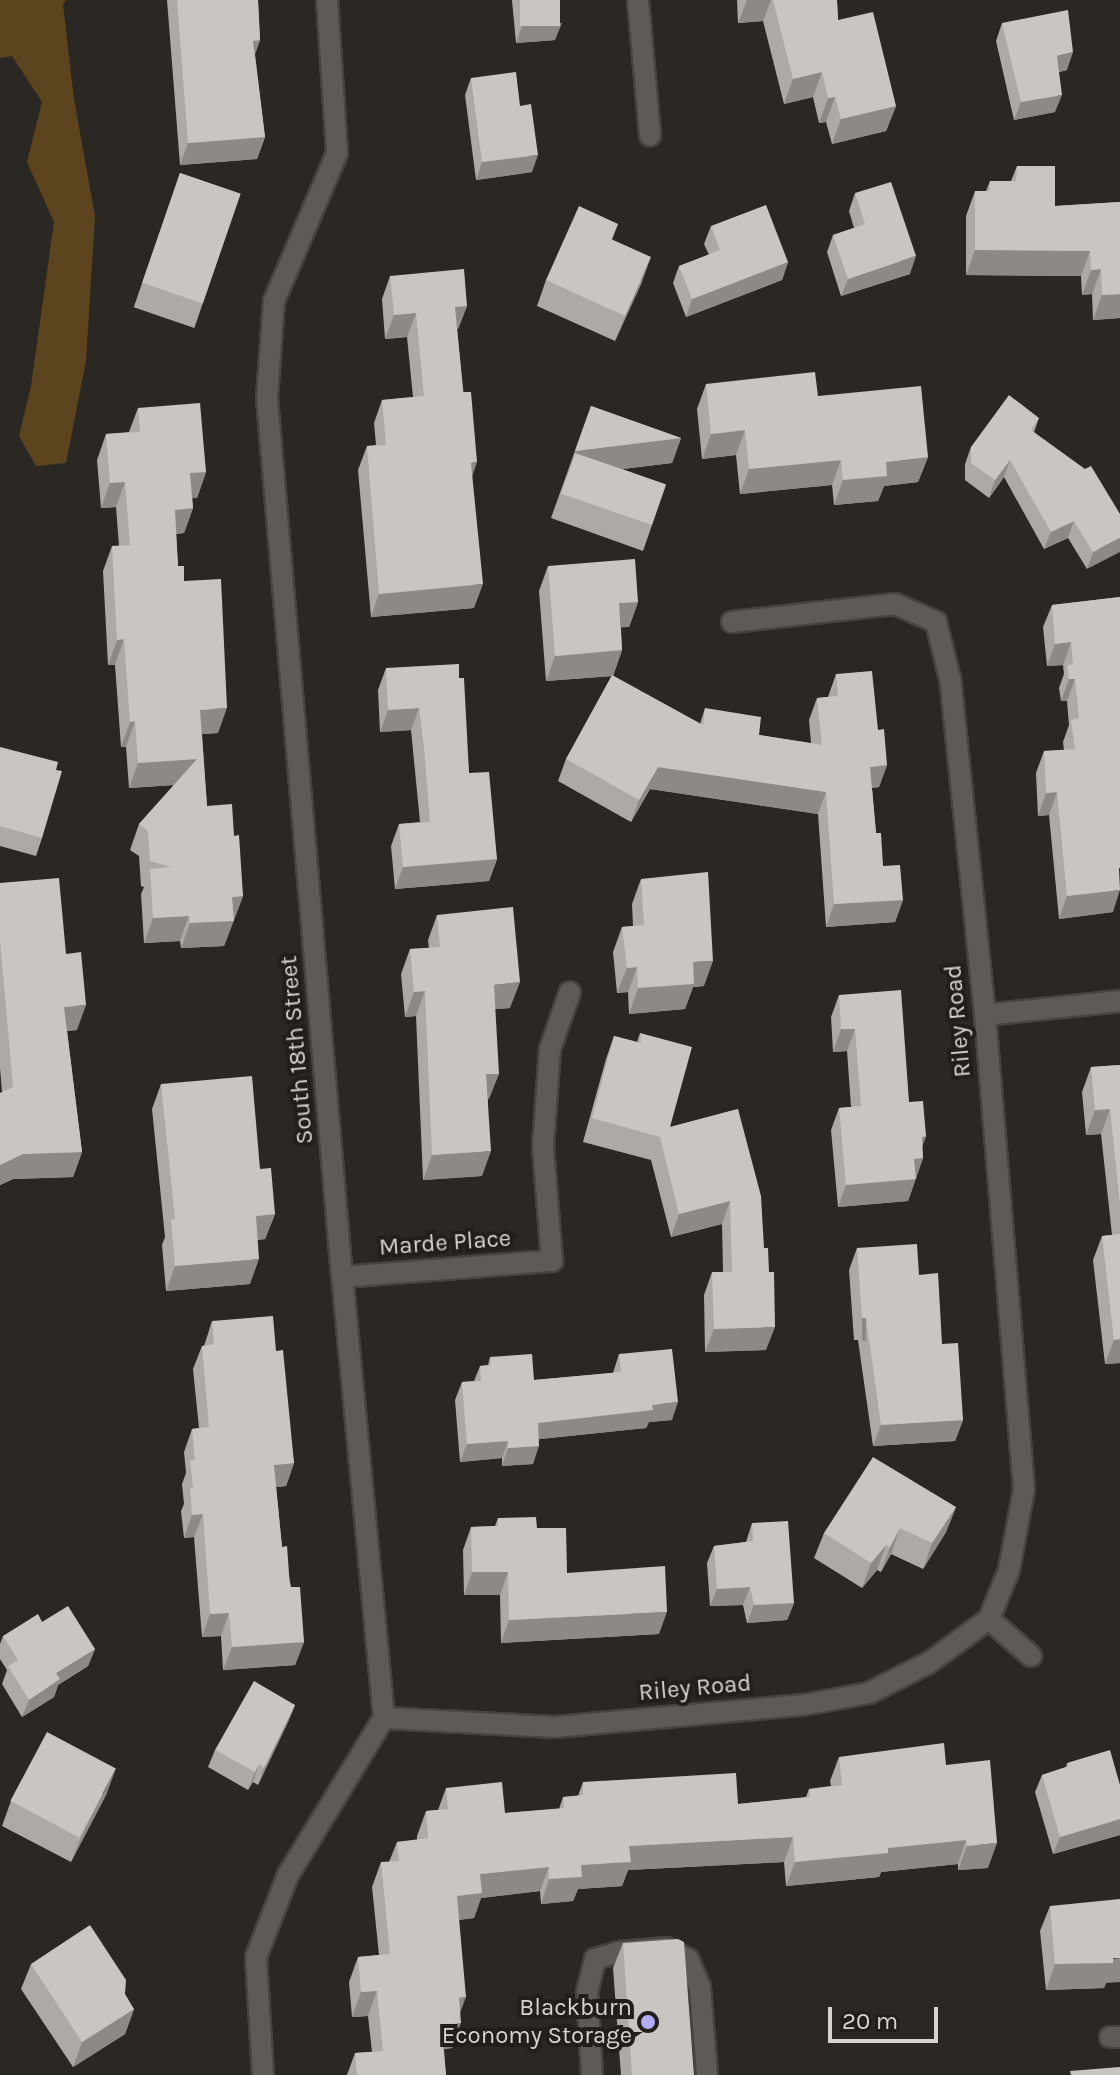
<!DOCTYPE html>
<style>
body{margin:0}
#map{position:relative;width:1120px;height:2075px;overflow:hidden;background:#2b2824;font-family:Karla,sans-serif}
div>[style]{position:absolute}
.green>*{inset:0;background:#5c441f}
.roads{filter:drop-shadow(2px 0 #464440) drop-shadow(-2px 0 #464440) drop-shadow(0 2px #464440) drop-shadow(0 -2px #464440)}
.minor>*{height:20px;margin:-10px;padding:0 10px;transform-origin:10px;border-radius:10px;background:#5e5b56}
.wall>*{inset:0;background:#ada9a5;transform-origin:0 0}
.shaded-wall>*{inset:0;background:#8d8a86;transform-origin:0 0}
.building>*{inset:0;background:#c9c5c0;transform-origin:0 0}
.dots>*{width:22px;height:22px;translate:-50% -50%;box-sizing:border-box;border:4px solid #221f1b;border-radius:50%}
span{translate:-50% -50%;white-space:nowrap;text-align:center;line-height:1.15;-webkit-text-stroke:8px #221f1b;paint-order:stroke}
.street-label{font-size:24px;color:#d5d4d1}
.poi-label{font-size:24px;color:#d5d4d1}
.right{translate:-100% -50%;text-align:right}
.scale{position:absolute;left:828px;top:2007px;width:110px;height:36px;box-sizing:border-box;border:4px solid #d5d4d1;border-top:0;padding-left:10px;font-size:24px;line-height:28px;white-space:nowrap;color:#d5d4d1;-webkit-text-stroke:6px #221f1b;paint-order:stroke}
</style>
<div id="map">
<div class="green">
<div style="clip-path:polygon(0 0,66px 0,63px 5px,74px 99px,95px 216px,86px 361px,66px 463px,36px 466px,19px 436px,31px 386px,54px 222px,27px 162px,42px 102px,12px 56px,0 58px)"></div>
</div>
<div class="roads">
<div class="minor">
<div style="left:638px;top:0;width:136px;rotate:84.9deg"></div>
<div style="left:985px;top:1015px;width:136px;rotate:-5.9deg"></div>
<div style="left:342px;top:1277px;width:211px;rotate:-4.4deg"></div>
<div style="left:552px;top:1261px;width:115px;rotate:-94.5deg"></div>
<div style="left:543px;top:1146px;width:97px;rotate:-85.9deg"></div>
<div style="left:550px;top:1049px;width:60px;rotate:-70.7deg"></div>
<div style="left:989px;top:1619px;width:56px;rotate:41.4deg"></div>
<div style="left:384px;top:1718px;width:171px;rotate:3deg"></div>
<div style="left:555px;top:1727px;width:249px;rotate:-5.1deg"></div>
<div style="left:803px;top:1705px;width:67px;rotate:-10.3deg"></div>
<div style="left:869px;top:1693px;width:68px;rotate:-26.9deg"></div>
<div style="left:930px;top:1662px;width:73px;rotate:-36.1deg"></div>
<div style="left:989px;top:1619px;width:53px;rotate:-67.8deg"></div>
<div style="left:1009px;top:1570px;width:82px;rotate:-79.5deg"></div>
<div style="left:1024px;top:1489px;width:476px;rotate:-94.7deg"></div>
<div style="left:985px;top:1015px;width:338px;rotate:-95.9deg"></div>
<div style="left:950px;top:679px;width:59px;rotate:-103.8deg"></div>
<div style="left:936px;top:622px;width:45px;rotate:-156.3deg"></div>
<div style="left:895px;top:604px;width:164px;rotate:173.7deg"></div>
<div style="left:1110px;top:2037px;width:10px"></div>
<div style="left:263px;top:2075px;width:118px;rotate:-93.4deg"></div>
<div style="left:256px;top:1957px;width:88px;rotate:-68.7deg"></div>
<div style="left:288px;top:1875px;width:184px;rotate:-58.6deg"></div>
<div style="left:384px;top:1718px;width:443px;rotate:-95.4deg"></div>
<div style="left:342px;top:1277px;width:882px;rotate:-94.88deg"></div>
<div style="left:267px;top:398px;width:97px;rotate:-85.9deg"></div>
<div style="left:274px;top:301px;width:161px;rotate:-66.9deg"></div>
<div style="left:337px;top:153px;width:153px;rotate:-93.7deg"></div>
<div style="left:592px;top:2075px;width:83px;rotate:-93.4deg"></div>
<div style="left:587px;top:1992px;width:34px;rotate:-76deg"></div>
<div style="left:595px;top:1959px;width:26px;rotate:-16deg"></div>
<div style="left:620px;top:1952px;width:46px;rotate:-5deg"></div>
<div style="left:666px;top:1948px;width:25px;rotate:27deg"></div>
<div style="left:688px;top:1959px;width:30px;rotate:67deg"></div>
<div style="left:700px;top:1987px;width:88px;rotate:85.5deg"></div>
</div>
</div>
<div class="wall">
<div style="clip-path:polygon(167px 0,258px 0,260px 40px,255px 54px,265px 137px,257px 159px,180px 165px)"></div>
<div style="clip-path:polygon(512px 0,560px 0,555px 40px,516px 43px)"></div>
<div style="clip-path:polygon(737px 0,837px 0,838px 20px,896px 106px,886px 131px,832px 144px,826px 122px,819px 123px,813px 97px,784px 104px,763px 21px,738px 23px)"></div>
<div style="clip-path:polygon(1002px 23px,1067px 70px,1059px 72px,1055px 112px,1014px 120px,996px 41px)"></div>
<div style="clip-path:polygon(471px 78px,520px 106px,532px 172px,476px 180px,465px 95px)"></div>
<div style="clip-path:polygon(1017px 166px,1055px 206px,1120px 202px,1120px 318px,1093px 320px,1092px 294px,1082px 295px,1081px 276px,966px 275px,966px 216px,975px 191px,986px 191px,990px 181px,1011px 181px)"></div>
<div style="left:180px;top:173px;width:64px;height:142px;rotate:19deg"></div>
<div style="clip-path:polygon(855px 193px,910px 274px,841px 296px,827px 252px,833px 235px,854px 228px,849px 211px)"></div>
<div style="clip-path:polygon(618px 224px,612px 240px,642px 282px,615px 341px,537px 306px,546px 280px)"></div>
<div style="clip-path:polygon(711px 226px,788px 262px,782px 280px,686px 317px,673px 283px,679px 266px,709px 255px,704px 244px)"></div>
<div style="clip-path:polygon(390px 276px,467px 306px,458px 329px,457px 329px,472px 475px,474px 608px,371px 617px,358px 470px,367px 446px,376px 445px,374px 423px,382px 400px,413px 397px,407px 337px,385px 339px,382px 299px)"></div>
<div style="clip-path:polygon(706px 384px,818px 396px,928px 457px,918px 482px,884px 486px,878px 501px,834px 505px,832px 485px,740px 494px,736px 455px,702px 459px,697px 409px)"></div>
<div style="clip-path:polygon(591px 406px,681px 438px,672px 463px,622px 469px,666px 485px,643px 551px,551px 518px)"></div>
<div style="clip-path:polygon(138px 408px,206px 472px,197px 498px,192px 498px,193px 508px,184px 533px,176px 534px,178px 566px,184px 581px,218px 733px,202px 734px,207px 806px,234px 836px,243px 896px,224px 946px,181px 948px,180px 941px,144px 943px,141px 894px,144px 887px,141px 886px,139px 856px,130px 850px,139px 824px,174px 785px,129px 788px,126px 747px,121px 747px,115px 665px,108px 665px,103px 571px,112px 546px,119px 546px,116px 507px,101px 508px,97px 460px,106px 434px,129px 432px)"></div>
<div style="clip-path:polygon(1039px 418px,1034px 432px,1120px 514px,1087px 569px,1068px 538px,1044px 549px,1004px 477px,989px 498px,965px 480px,965px 464px,971px 447px)"></div>
<div style="clip-path:polygon(548px 566px,638px 602px,629px 627px,621px 627px,622px 650px,613px 676px,700px 724px,705px 708px,759px 735px,811px 743px,809px 720px,817px 698px,828px 697px,836px 674px,878px 730px,887px 765px,879px 787px,872px 788px,876px 833px,883px 866px,903px 900px,895px 922px,826px 927px,818px 814px,650px 789px,631px 822px,558px 781px,566px 759px,612px 676px,546px 681px,539px 591px)"></div>
<div style="clip-path:polygon(1120px 597px,1113px 912px,1059px 919px,1049px 815px,1038px 816px,1036px 773px,1044px 751px,1064px 750px,1063px 742px,1069px 725px,1067px 701px,1061px 701px,1059px 688px,1064px 674px,1063px 665px,1047px 666px,1043px 627px,1052px 605px)"></div>
<div style="clip-path:polygon(386px 668px,459px 678px,469px 773px,497px 859px,489px 881px,395px 889px,391px 846px,399px 824px,420px 822px,411px 730px,380px 732px,378px 690px)"></div>
<div style="clip-path:polygon(0 747px,42px 838px,36px 856px,0 846px)"></div>
<div style="clip-path:polygon(641px 879px,704px 986px,693px 987px,685px 1009px,629px 1014px,628px 992px,617px 993px,613px 952px,622px 927px,633px 926px,632px 904px)"></div>
<div style="clip-path:polygon(0 883px,66px 954px,77px 1030px,67px 1031px,82px 1152px,73px 1177px,13px 1179px,0 1185px,0 1093px,2px 1092px,0 1068px)"></div>
<div style="clip-path:polygon(437px 915px,510px 1008px,495px 1009px,489px 1099px,488px 1099px,482px 1176px,423px 1180px,416px 1016px,405px 1017px,401px 974px,410px 949px,429px 948px,428px 940px)"></div>
<div style="clip-path:polygon(839px 995px,909px 1102px,926px 1136px,922px 1146px,923px 1158px,908px 1201px,838px 1207px,831px 1130px,839px 1108px,851px 1107px,847px 1051px,833px 1052px,831px 1017px)"></div>
<div style="clip-path:polygon(640px 1033px,670px 1127px,738px 1109px,766px 1350px,705px 1352px,704px 1295px,712px 1272px,723px 1272px,722px 1224px,671px 1237px,651px 1160px,583px 1142px,606px 1059px,614px 1036px,637px 1042px)"></div>
<div style="clip-path:polygon(1120px 1065px,1120px 1363px,1105px 1364px,1093px 1260px,1102px 1236px,1112px 1235px,1101px 1134px,1086px 1135px,1082px 1092px,1091px 1067px)"></div>
<div style="clip-path:polygon(161px 1084px,260px 1169px,275px 1214px,265px 1239px,257px 1240px,250px 1284px,166px 1291px,162px 1245px,165px 1237px,152px 1109px)"></div>
<div style="clip-path:polygon(857px 1248px,919px 1275px,942px 1344px,963px 1420px,955px 1441px,873px 1446px,858px 1340px,854px 1340px,849px 1270px)"></div>
<div style="clip-path:polygon(212px 1321px,276px 1351px,294px 1463px,286px 1486px,276px 1487px,282px 1547px,304px 1642px,295px 1665px,223px 1670px,221px 1636px,202px 1637px,194px 1537px,184px 1538px,181px 1511px,184px 1504px,182px 1484px,186px 1473px,184px 1452px,192px 1429px,199px 1428px,193px 1369px,202px 1346px,204px 1346px)"></div>
<div style="clip-path:polygon(619px 1354px,672px 1420px,649px 1422px,646px 1428px,539px 1439px,533px 1464px,502px 1466px,502px 1458px,460px 1462px,455px 1400px,462px 1382px,474px 1381px,480px 1366px,488px 1365px,490px 1357px,534px 1380px,613px 1373px)"></div>
<div style="clip-path:polygon(956px 1507px,946px 1532px,923px 1569px,891px 1554px,881px 1572px,877px 1570px,862px 1588px,814px 1558px,824px 1533px)"></div>
<div style="clip-path:polygon(498px 1518px,537px 1528px,567px 1573px,659px 1634px,501px 1643px,500px 1595px,464px 1595px,463px 1550px,471px 1527px,495px 1526px)"></div>
<div style="clip-path:polygon(752px 1523px,794px 1603px,787px 1620px,747px 1623px,743px 1605px,710px 1606px,707px 1563px,714px 1546px,746px 1542px)"></div>
<div style="clip-path:polygon(42px 1622px,95px 1649px,88px 1666px,58px 1685px,54px 1697px,22px 1717px,2px 1684px,7px 1670px,0 1659px,0 1644px,3px 1636px)"></div>
<div style="clip-path:polygon(295px 1705px,288px 1722px,258px 1785px,253px 1782px,248px 1790px,208px 1767px,215px 1750px)"></div>
<div style="clip-path:polygon(839px 1757px,946px 1765px,988px 1868px,958px 1870px,958px 1864px,881px 1872px,879px 1877px,786px 1886px,784px 1862px,628px 1870px,622px 1886px,578px 1889px,573px 1901px,541px 1904px,540px 1891px,481px 1898px,474px 1918px,459px 1920px,460px 2013px,452px 2048px,444px 2049px,446px 2075px,347px 2075px,355px 2053px,372px 2052px,368px 2016px,352px 2017px,349px 1982px,358px 1957px,379px 1955px,372px 1887px,381px 1862px,389px 1862px,397px 1842px,417px 1840px,417px 1836px,426px 1811px,438px 1810px,446px 1788px,505px 1813px,559px 1809px,563px 1797px,578px 1796px,583px 1782px,738px 1804px,806px 1797px,809px 1789px,831px 1786px,830px 1781px)"></div>
<div style="clip-path:polygon(1067px 1763px,1120px 1785px,1120px 1835px,1053px 1854px,1035px 1792px,1042px 1775px,1066px 1767px)"></div>
<div style="clip-path:polygon(107px 1793px,71px 1862px,2px 1826px,11px 1801px)"></div>
<div style="clip-path:polygon(1050px 1906px,1106px 1983px,1104px 1988px,1046px 1990px,1040px 1931px)"></div>
<div style="clip-path:polygon(623px 1943px,694px 2075px,621px 2075px,613px 1968px)"></div>
<div style="clip-path:polygon(31px 1964px,134px 2009px,125px 2034px,73px 2067px,21px 1989px)"></div>
</div>
<div class="shaded-wall">
<div style="clip-path:polygon(747px 0,771px 0,763px 21px,738px 23px)"></div>
<div style="clip-path:polygon(562px 23px,555px 40px,516px 43px,522px 26px)"></div>
<div style="clip-path:polygon(260px 40px,252px 62px,253px 41px)"></div>
<div style="clip-path:polygon(1073px 52px,1067px 70px,1051px 74px,1057px 56px)"></div>
<div style="clip-path:polygon(822px 72px,813px 97px,784px 104px,793px 79px)"></div>
<div style="clip-path:polygon(1062px 95px,1055px 112px,1014px 120px,1021px 102px)"></div>
<div style="clip-path:polygon(835px 97px,826px 122px,819px 123px,828px 98px)"></div>
<div style="clip-path:polygon(896px 106px,886px 131px,832px 144px,841px 119px)"></div>
<div style="clip-path:polygon(265px 137px,257px 159px,180px 165px,188px 143px)"></div>
<div style="clip-path:polygon(538px 155px,532px 172px,476px 180px,482px 162px)"></div>
<div style="clip-path:polygon(975px 250px,1090px 251px,1081px 276px,966px 275px)"></div>
<div style="clip-path:polygon(916px 256px,910px 274px,841px 296px,848px 279px)"></div>
<div style="clip-path:polygon(651px 257px,642px 282px,615px 341px,625px 316px)"></div>
<div style="clip-path:polygon(788px 262px,782px 280px,686px 317px,692px 299px)"></div>
<div style="clip-path:polygon(1101px 269px,1092px 294px,1082px 295px,1091px 270px)"></div>
<div style="clip-path:polygon(1120px 294px,1120px 318px,1093px 320px,1102px 295px)"></div>
<div style="clip-path:polygon(467px 306px,458px 329px,446px 330px,455px 307px)"></div>
<div style="clip-path:polygon(416px 313px,407px 337px,385px 339px,394px 315px)"></div>
<div style="clip-path:polygon(745px 430px,736px 455px,702px 459px,711px 434px)"></div>
<div style="clip-path:polygon(681px 438px,672px 463px,566px 476px,575px 451px)"></div>
<div style="clip-path:polygon(928px 457px,918px 482px,884px 486px,878px 501px,834px 505px,843px 480px,886px 462px)"></div>
<div style="clip-path:polygon(841px 460px,832px 485px,740px 494px,749px 469px)"></div>
<div style="clip-path:polygon(1010px 460px,1004px 477px,989px 498px,995px 480px)"></div>
<div style="clip-path:polygon(477px 462px,469px 486px,471px 463px)"></div>
<div style="clip-path:polygon(206px 472px,197px 498px,181px 499px,190px 473px)"></div>
<div style="clip-path:polygon(125px 482px,116px 507px,101px 508px,110px 483px)"></div>
<div style="clip-path:polygon(193px 508px,184px 533px,166px 535px,175px 510px)"></div>
<div style="clip-path:polygon(1074px 521px,1068px 538px,1044px 549px,1051px 532px)"></div>
<div style="clip-path:polygon(1120px 538px,1120px 552px,1087px 569px,1093px 552px)"></div>
<div style="clip-path:polygon(483px 584px,474px 608px,371px 617px,379px 594px)"></div>
<div style="clip-path:polygon(638px 602px,629px 627px,610px 628px,619px 603px)"></div>
<div style="clip-path:polygon(124px 639px,115px 665px,108px 665px,117px 640px)"></div>
<div style="clip-path:polygon(1071px 642px,1063px 665px,1047px 666px,1055px 644px)"></div>
<div style="clip-path:polygon(622px 650px,613px 676px,546px 681px,555px 656px)"></div>
<div style="clip-path:polygon(1069px 679px,1075px 679px,1067px 701px,1061px 701px)"></div>
<div style="clip-path:polygon(227px 708px,218px 733px,191px 735px,200px 710px)"></div>
<div style="clip-path:polygon(419px 708px,411px 730px,380px 732px,388px 710px)"></div>
<div style="clip-path:polygon(135px 721px,126px 747px,121px 747px,130px 722px)"></div>
<div style="clip-path:polygon(197px 759px,188px 784px,129px 788px,138px 763px)"></div>
<div style="clip-path:polygon(887px 765px,879px 787px,862px 789px,870px 767px)"></div>
<div style="clip-path:polygon(658px 767px,826px 792px,818px 814px,650px 789px,631px 822px,639px 800px)"></div>
<div style="clip-path:polygon(1057px 792px,1049px 815px,1038px 816px,1046px 793px)"></div>
<div style="clip-path:polygon(497px 859px,489px 881px,395px 889px,403px 867px)"></div>
<div style="clip-path:polygon(1120px 890px,1113px 912px,1059px 919px,1067px 896px)"></div>
<div style="clip-path:polygon(243px 896px,224px 946px,181px 948px,190px 923px,232px 897px)"></div>
<div style="clip-path:polygon(903px 900px,895px 922px,826px 927px,834px 904px)"></div>
<div style="clip-path:polygon(189px 916px,180px 941px,144px 943px,153px 918px)"></div>
<div style="clip-path:polygon(713px 961px,704px 986px,693px 987px,685px 1009px,629px 1014px,638px 988px,693px 962px)"></div>
<div style="clip-path:polygon(637px 967px,628px 992px,617px 993px,627px 968px)"></div>
<div style="clip-path:polygon(520px 982px,510px 1008px,484px 1010px,494px 985px)"></div>
<div style="clip-path:polygon(425px 991px,416px 1016px,405px 1017px,414px 992px)"></div>
<div style="clip-path:polygon(86px 1005px,77px 1030px,55px 1032px,64px 1007px)"></div>
<div style="clip-path:polygon(841px 1029px,855px 1029px,847px 1051px,833px 1052px)"></div>
<div style="clip-path:polygon(486px 1074px,499px 1074px,489px 1099px,477px 1099px)"></div>
<div style="clip-path:polygon(1110px 1109px,1101px 1134px,1086px 1135px,1095px 1110px)"></div>
<div style="clip-path:polygon(926px 1136px,918px 1158px,923px 1158px,908px 1201px,838px 1207px,846px 1185px,922px 1137px)"></div>
<div style="clip-path:polygon(491px 1151px,482px 1176px,423px 1180px,432px 1155px)"></div>
<div style="clip-path:polygon(82px 1152px,73px 1177px,13px 1179px,0 1185px,0 1165px,23px 1154px)"></div>
<div style="clip-path:polygon(730px 1201px,722px 1224px,671px 1237px,679px 1214px)"></div>
<div style="clip-path:polygon(275px 1214px,265px 1239px,246px 1241px,256px 1216px)"></div>
<div style="clip-path:polygon(259px 1259px,250px 1284px,166px 1291px,175px 1266px)"></div>
<div style="left:862px;top:1318px;width:4px;height:23px"></div>
<div style="clip-path:polygon(775px 1327px,766px 1350px,705px 1352px,714px 1329px)"></div>
<div style="clip-path:polygon(1120px 1339px,1120px 1363px,1105px 1364px,1114px 1340px)"></div>
<div style="clip-path:polygon(678px 1402px,672px 1420px,649px 1422px,646px 1428px,531px 1440px,538px 1423px,652px 1405px)"></div>
<div style="clip-path:polygon(963px 1420px,955px 1441px,873px 1446px,881px 1425px)"></div>
<div style="clip-path:polygon(508px 1441px,502px 1458px,460px 1462px,467px 1444px)"></div>
<div style="clip-path:polygon(539px 1446px,533px 1464px,502px 1466px,508px 1448px)"></div>
<div style="clip-path:polygon(294px 1463px,286px 1486px,266px 1488px,274px 1465px)"></div>
<div style="clip-path:polygon(956px 1507px,946px 1532px,923px 1569px,932px 1543px)"></div>
<div style="clip-path:polygon(203px 1514px,194px 1537px,184px 1538px,192px 1515px)"></div>
<div style="clip-path:polygon(900px 1528px,891px 1554px,881px 1572px,890px 1547px)"></div>
<div style="clip-path:polygon(886px 1545px,877px 1570px,862px 1588px,871px 1563px)"></div>
<div style="clip-path:polygon(472px 1572px,508px 1572px,500px 1595px,464px 1595px)"></div>
<div style="clip-path:polygon(750px 1587px,743px 1605px,710px 1606px,717px 1589px)"></div>
<div style="clip-path:polygon(794px 1603px,787px 1620px,747px 1623px,754px 1605px)"></div>
<div style="clip-path:polygon(667px 1612px,659px 1634px,501px 1643px,509px 1620px)"></div>
<div style="clip-path:polygon(229px 1613px,221px 1636px,202px 1637px,210px 1614px)"></div>
<div style="clip-path:polygon(304px 1642px,295px 1665px,223px 1670px,232px 1647px)"></div>
<div style="clip-path:polygon(95px 1649px,88px 1666px,58px 1685px,54px 1697px,22px 1717px,29px 1700px,56px 1673px)"></div>
<div style="clip-path:polygon(295px 1705px,288px 1722px,258px 1785px,264px 1768px)"></div>
<div style="clip-path:polygon(259px 1764px,253px 1782px,248px 1790px,255px 1772px)"></div>
<div style="clip-path:polygon(116px 1768px,107px 1793px,71px 1862px,81px 1837px)"></div>
<div style="clip-path:polygon(1120px 1819px,1120px 1835px,1053px 1854px,1060px 1837px)"></div>
<div style="clip-path:polygon(793px 1837px,784px 1862px,628px 1870px,622px 1886px,578px 1889px,573px 1901px,541px 1904px,549px 1879px,581px 1865px,629px 1846px)"></div>
<div style="clip-path:polygon(966px 1840px,958px 1864px,881px 1872px,879px 1877px,786px 1886px,795px 1862px,888px 1848px)"></div>
<div style="clip-path:polygon(997px 1843px,988px 1868px,958px 1870px,967px 1846px)"></div>
<div style="clip-path:polygon(549px 1867px,540px 1891px,481px 1898px,474px 1918px,448px 1921px,457px 1896px,480px 1874px)"></div>
<div style="clip-path:polygon(1120px 1958px,1120px 1982px,1106px 1983px,1104px 1988px,1046px 1990px,1055px 1964px)"></div>
<div style="clip-path:polygon(377px 1991px,368px 2016px,352px 2017px,361px 1992px)"></div>
<div style="clip-path:polygon(466px 1997px,457px 2021px,459px 1998px)"></div>
<div style="clip-path:polygon(134px 2009px,125px 2034px,73px 2067px,82px 2042px)"></div>
<div style="clip-path:polygon(461px 2023px,452px 2048px,433px 2050px,441px 2025px)"></div>
</div>
<div class="building">
<div style="clip-path:polygon(177px 0,258px 0,260px 40px,253px 41px,265px 137px,188px 143px)"></div>
<div style="left:520px;top:0;width:40px;height:26px"></div>
<div style="clip-path:polygon(773px 0,837px 0,838px 20px,873px 12px,896px 106px,841px 119px,835px 97px,828px 98px,822px 72px,793px 79px)"></div>
<div style="clip-path:polygon(1068px 10px,1073px 52px,1057px 56px,1062px 95px,1021px 102px,1002px 23px)"></div>
<div style="clip-path:polygon(516px 72px,520px 106px,531px 104px,538px 155px,482px 162px,471px 78px)"></div>
<div style="clip-path:polygon(1017px 166px,1055px 166px,1055px 206px,1120px 202px,1120px 294px,1102px 295px,1101px 269px,1091px 270px,1090px 251px,975px 250px,975px 191px,989px 191px,990px 181px,1016px 181px)"></div>
<div style="left:180px;top:173px;width:64px;height:116px;rotate:19deg"></div>
<div style="clip-path:polygon(891px 182px,916px 256px,848px 279px,833px 235px,865px 224px,855px 193px)"></div>
<div style="clip-path:polygon(766px 205px,788px 262px,692px 299px,679px 266px,720px 250px,711px 226px)"></div>
<div style="clip-path:polygon(579px 206px,618px 224px,611px 239px,651px 257px,625px 316px,546px 280px)"></div>
<div style="clip-path:polygon(464px 269px,467px 306px,455px 307px,463px 392px,471px 392px,477px 462px,471px 463px,483px 584px,379px 594px,367px 446px,386px 445px,382px 400px,424px 396px,416px 313px,394px 315px,390px 276px)"></div>
<div style="clip-path:polygon(815px 372px,818px 396px,921px 386px,928px 457px,886px 462px,887px 476px,843px 480px,841px 460px,749px 469px,745px 430px,711px 434px,706px 384px)"></div>
<div style="clip-path:polygon(1009px 395px,1039px 418px,1031px 430px,1085px 469px,1091px 466px,1120px 514px,1120px 538px,1093px 552px,1074px 521px,1051px 532px,1010px 460px,995px 480px,971px 463px,971px 447px)"></div>
<div style="clip-path:polygon(200px 403px,206px 472px,190px 473px,193px 508px,175px 510px,178px 566px,184px 566px,184px 581px,221px 579px,227px 708px,200px 710px,207px 806px,232px 804px,234px 836px,239px 835px,243px 896px,232px 897px,234px 921px,190px 923px,189px 916px,153px 918px,150px 869px,171px 867px,150px 861px,148px 831px,139px 824px,197px 759px,138px 763px,135px 721px,130px 722px,124px 639px,117px 640px,112px 546px,130px 545px,125px 482px,110px 483px,106px 434px,140px 432px,138px 408px)"></div>
<div style="clip-path:polygon(591px 406px,681px 438px,575px 451px)"></div>
<div style="left:575px;top:453px;width:96px;height:43px;rotate:19deg"></div>
<div style="clip-path:polygon(635px 559px,638px 602px,619px 603px,622px 650px,555px 656px,548px 566px)"></div>
<div style="clip-path:polygon(1120px 597px,1120px 868px,1119px 868px,1120px 890px,1067px 896px,1057px 792px,1046px 793px,1044px 751px,1075px 749px,1071px 720px,1079px 718px,1075px 679px,1069px 679px,1067px 666px,1073px 664px,1071px 642px,1055px 644px,1052px 605px)"></div>
<div style="clip-path:polygon(459px 664px,459px 678px,464px 678px,469px 773px,489px 772px,497px 859px,403px 867px,399px 824px,430px 822px,424px 747px,419px 708px,388px 710px,386px 668px)"></div>
<div style="clip-path:polygon(872px 671px,878px 730px,884px 729px,887px 765px,870px 767px,876px 833px,881px 833px,883px 866px,900px 865px,903px 900px,834px 904px,826px 792px,658px 767px,639px 800px,566px 759px,612px 675px,703px 725px,705px 708px,761px 717px,759px 735px,822px 745px,817px 698px,838px 696px,836px 674px)"></div>
<div style="clip-path:polygon(0 747px,58px 762px,56px 770px,62px 771px,42px 838px,0 826px)"></div>
<div style="clip-path:polygon(708px 872px,713px 961px,693px 962px,694px 984px,638px 988px,637px 967px,627px 968px,622px 927px,644px 925px,641px 879px)"></div>
<div style="clip-path:polygon(59px 878px,66px 954px,81px 952px,86px 1005px,64px 1007px,82px 1152px,23px 1154px,0 1165px,0 1093px,13px 1087px,0 940px,0 883px)"></div>
<div style="clip-path:polygon(513px 907px,520px 982px,494px 985px,499px 1074px,486px 1074px,491px 1151px,432px 1155px,425px 991px,414px 992px,410px 949px,440px 947px,437px 915px)"></div>
<div style="clip-path:polygon(901px 990px,909px 1102px,923px 1101px,926px 1136px,922px 1137px,923px 1158px,914px 1159px,916px 1179px,846px 1185px,839px 1108px,861px 1106px,855px 1029px,841px 1029px,839px 995px)"></div>
<div style="clip-path:polygon(640px 1033px,692px 1047px,670px 1127px,738px 1109px,761px 1196px,764px 1248px,768px 1248px,769px 1272px,774px 1272px,775px 1327px,714px 1329px,712px 1272px,732px 1272px,730px 1201px,679px 1214px,660px 1137px,592px 1118px,614px 1036px,641px 1043px)"></div>
<div style="clip-path:polygon(1120px 1065px,1120px 1204px,1110px 1109px,1095px 1110px,1091px 1067px)"></div>
<div style="clip-path:polygon(252px 1076px,260px 1169px,271px 1168px,275px 1214px,256px 1216px,259px 1259px,175px 1266px,171px 1220px,175px 1219px,161px 1084px)"></div>
<div style="clip-path:polygon(1120px 1234px,1120px 1339px,1114px 1340px,1102px 1236px)"></div>
<div style="clip-path:polygon(917px 1244px,919px 1275px,938px 1273px,942px 1344px,958px 1343px,963px 1420px,881px 1425px,866px 1318px,862px 1318px,857px 1248px)"></div>
<div style="clip-path:polygon(273px 1316px,276px 1351px,283px 1350px,294px 1463px,274px 1465px,282px 1547px,287px 1546px,290px 1587px,300px 1587px,304px 1642px,232px 1647px,229px 1613px,210px 1614px,203px 1514px,192px 1515px,190px 1488px,193px 1488px,190px 1461px,195px 1460px,192px 1429px,209px 1427px,202px 1346px,214px 1344px,212px 1321px)"></div>
<div style="clip-path:polygon(672px 1349px,678px 1402px,652px 1405px,653px 1410px,538px 1423px,539px 1446px,508px 1448px,508px 1441px,467px 1444px,462px 1382px,481px 1381px,480px 1366px,491px 1365px,490px 1357px,532px 1354px,534px 1380px,621px 1372px,619px 1354px)"></div>
<div style="clip-path:polygon(873px 1457px,956px 1507px,932px 1543px,900px 1528px,890px 1547px,886px 1545px,871px 1563px,824px 1533px)"></div>
<div style="clip-path:polygon(536px 1517px,537px 1528px,566px 1528px,567px 1573px,665px 1566px,667px 1612px,509px 1620px,508px 1572px,472px 1572px,471px 1527px,498px 1526px,498px 1518px)"></div>
<div style="clip-path:polygon(788px 1521px,794px 1603px,754px 1605px,750px 1587px,717px 1589px,714px 1546px,753px 1541px,752px 1523px)"></div>
<div style="clip-path:polygon(68px 1606px,95px 1649px,56px 1673px,60px 1679px,29px 1700px,8px 1666px,18px 1660px,3px 1636px,38px 1614px,42px 1622px)"></div>
<div style="clip-path:polygon(254px 1681px,295px 1705px,264px 1768px,259px 1764px,255px 1772px,215px 1750px)"></div>
<div style="left:47px;top:1732px;width:78px;height:78px;rotate:28deg"></div>
<div style="clip-path:polygon(944px 1743px,946px 1765px,990px 1760px,997px 1843px,967px 1846px,966px 1840px,888px 1848px,888px 1853px,795px 1862px,793px 1837px,629px 1846px,631px 1862px,581px 1865px,582px 1877px,549px 1879px,549px 1867px,480px 1874px,482px 1893px,457px 1896px,466px 1997px,459px 1998px,461px 2023px,441px 2025px,446px 2075px,357px 2075px,355px 2053px,383px 2051px,377px 1991px,361px 1992px,358px 1957px,390px 1954px,381px 1862px,399px 1861px,397px 1842px,428px 1838px,426px 1811px,448px 1809px,446px 1788px,502px 1782px,505px 1813px,564px 1808px,563px 1797px,583px 1795px,583px 1782px,736px 1773px,738px 1804px,810px 1797px,809px 1789px,842px 1785px,839px 1757px)"></div>
<div style="clip-path:polygon(1110px 1750px,1120px 1785px,1120px 1819px,1060px 1837px,1042px 1775px,1069px 1766px,1067px 1763px)"></div>
<div style="clip-path:polygon(1120px 1899px,1120px 1958px,1113px 1958px,1113px 1963px,1055px 1964px,1050px 1906px)"></div>
<div style="clip-path:polygon(90px 1925px,126px 1980px,125px 1994px,134px 2009px,82px 2042px,31px 1964px)"></div>
<div style="clip-path:polygon(678px 1939px,684px 1942px,694px 2075px,632px 2075px,623px 1943px)"></div>
<div style="clip-path:polygon(1120px 2067px,1120px 2075px,1071px 2075px,1070px 2071px)"></div>
</div>
<div class="dots">
<div style="left:648px;top:2022px;background:#b2adf9"></div>
</div>
<div class="street-label">
<span style="left:958px;top:1021px;rotate:-95deg">Riley Road</span>
<span style="left:297px;top:1050px;rotate:-95deg">South 18th Street</span>
<span style="left:445px;top:1243px;rotate:-4deg">Marde Place</span>
<span style="left:695px;top:1688px;rotate:-5deg">Riley Road</span>
</div>
<div class="poi-label">
<span class="right" style="left:632px;top:2022px">Blackburn<br>Economy Storage</span>
</div>
<div class="scale">20 m</div>
</div>
